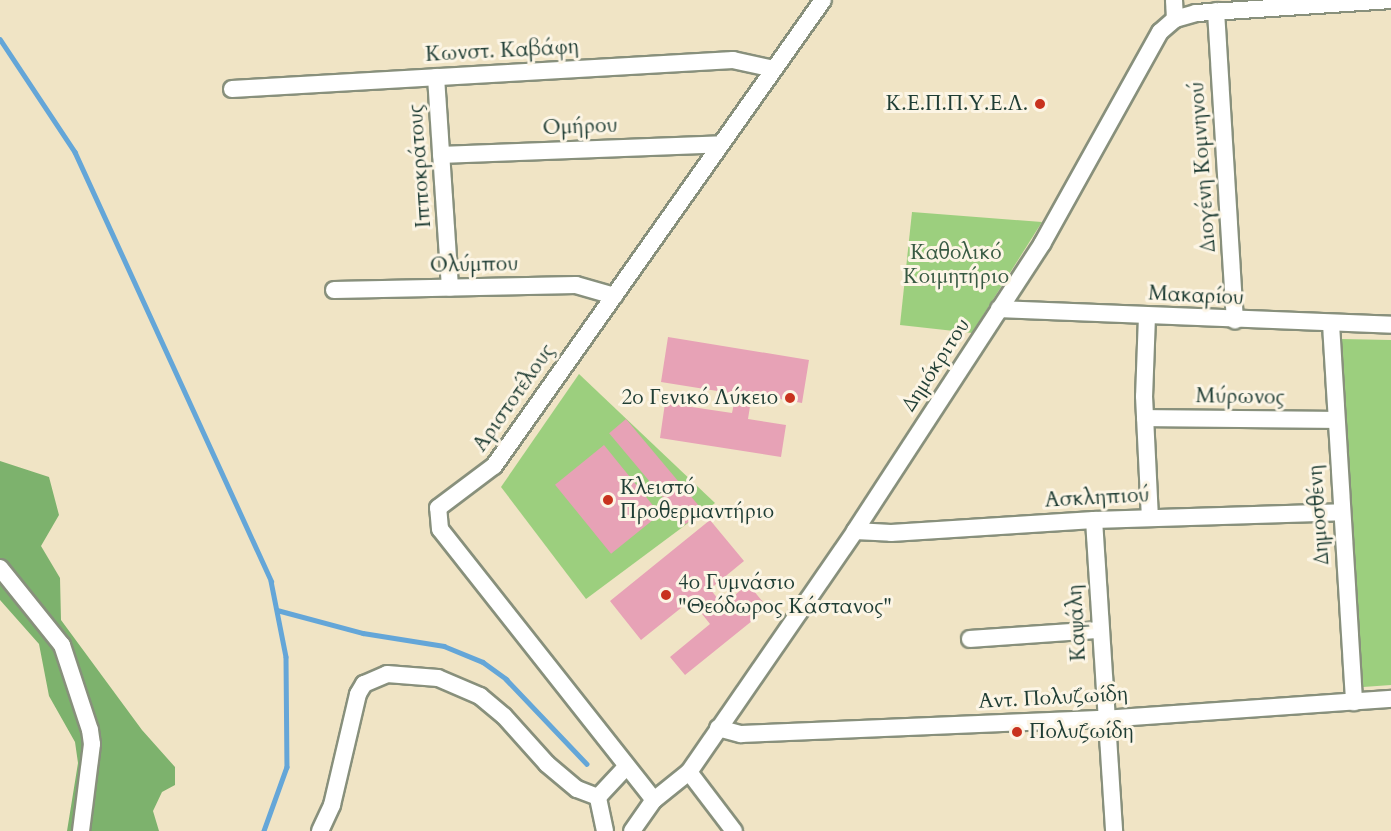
<!DOCTYPE html>
<meta charset="utf-8">
<style>
body{margin:0}
#map{position:relative;width:1391px;height:831px;overflow:hidden;background:#f0e4c5;font-family:Cardo,serif}
div>[style]{position:absolute}
.green>*{inset:0;background:#9ccf7e}
.forest>*{inset:0;background:#7db26d}
.stream>*{height:4.5px;margin:-2.25px;padding:0 2.25px;transform-origin:2.25px;border-radius:2.25px;background:#64a6d8}
.building>*{inset:0;background:#e7a2b6;transform-origin:0 0}
.roads{filter:drop-shadow(2px 0 #88907c) drop-shadow(-2px 0 #88907c) drop-shadow(0 2px #88907c) drop-shadow(0 -2px #88907c)}
.minor>*{height:16px;margin:-8px;padding:0 8px;transform-origin:8px;border-radius:8px;background:#fff}
.dots>*{width:16px;height:16px;translate:-50% -50%;box-sizing:border-box;border:3px solid #fcf5e5;border-radius:50%}
span{translate:-50% -50%;white-space:nowrap;text-align:center;line-height:1.15;-webkit-text-stroke:6px #fcf5e5;paint-order:stroke}
.street-label{font-size:21px;color:#1f3d34}
.poi-label{font-size:21px;color:#1f3d34}
.right{translate:-100% -50%;text-align:right}
.left{translate:0 -50%;text-align:left}
.park-label{font-size:21px;color:#385a43}
</style>
<div id="map">
<div class="green">
<div style="clip-path:polygon(912px 212px,1042px 222px,972px 333px,900px 325px)"></div>
<div style="clip-path:polygon(1341px 339px,1391px 340px,1391px 685px,1363px 687px)"></div>
<div style="clip-path:polygon(579px 374px,715px 503px,586px 599px,501px 487px)"></div>
</div>
<div class="forest">
<div style="clip-path:polygon(0 461px,49px 477px,59px 515px,41px 546px,60px 578px,61px 620px,142px 730px,175px 767px,175px 785px,162px 792px,153px 811px,159px 831px,67px 831px,78px 763px,75px 742px,49px 696px,39px 644px,0 600px)"></div>
</div>
<div class="stream">
<div style="left:0;top:39px;width:136px;rotate:56.4deg"></div>
<div style="left:75px;top:152px;width:472px;rotate:65.4deg"></div>
<div style="left:271px;top:581px;width:77px;rotate:78.8deg"></div>
<div style="left:286px;top:657px;width:110px;rotate:89.5deg"></div>
<div style="left:287px;top:767px;width:68px;rotate:109.8deg"></div>
<div style="left:277px;top:610px;width:89px;rotate:15deg"></div>
<div style="left:363px;top:633px;width:82px;rotate:9.1deg"></div>
<div style="left:444px;top:646px;width:42px;rotate:22.3deg"></div>
<div style="left:483px;top:662px;width:29px;rotate:36deg"></div>
<div style="left:506px;top:679px;width:117px;rotate:46.4deg"></div>
</div>
<div class="building">
<div style="clip-path:polygon(668px 337px,809px 360px,802px 403px,752px 394px,748px 419px,786px 425px,781px 457px,660px 438px,665px 403px,732px 413px,736px 394px,661px 382px)"></div>
<div style="left:626px;top:419px;width:119px;height:22px;rotate:50deg"></div>
<div style="left:604px;top:445px;width:89px;height:63px;rotate:51deg"></div>
<div style="clip-path:polygon(710px 520px,744px 561px,710px 589px,723px 605px,748px 584px,768px 608px,685px 675px,670px 657px,710px 624px,691px 600px,641px 640px,610px 601px)"></div>
</div>
<div class="roads">
<div class="minor">
<div style="left:1174px;top:0;width:19px;rotate:87deg"></div>
<div style="left:1216px;top:11px;width:310px;rotate:86.5deg"></div>
<div style="left:436px;top:77px;width:211px;rotate:86.2deg"></div>
<div style="left:232px;top:89px;width:502px;rotate:-3.31deg"></div>
<div style="left:733px;top:60px;width:42px;rotate:12.4deg"></div>
<div style="left:441px;top:155px;width:280px;rotate:-2.2deg"></div>
<div style="left:334px;top:290px;width:242px;rotate:-1.2deg"></div>
<div style="left:576px;top:285px;width:40px;rotate:16deg"></div>
<div style="left:999px;top:309px;width:392px;rotate:2.3deg"></div>
<div style="left:1147px;top:316px;width:80px;rotate:92.1deg"></div>
<div style="left:1144px;top:396px;width:122px;rotate:87.2deg"></div>
<div style="left:1331px;top:324px;width:379px;rotate:86.5deg"></div>
<div style="left:1145px;top:418px;width:190px;rotate:0.6deg"></div>
<div style="left:1094px;top:520px;width:312px;rotate:86.3deg"></div>
<div style="left:855px;top:531px;width:36px;rotate:3deg"></div>
<div style="left:891px;top:533px;width:203px;rotate:-3.7deg"></div>
<div style="left:1094px;top:520px;width:248px;rotate:-1.8deg"></div>
<div style="left:0;top:568px;width:99px;rotate:51.2deg"></div>
<div style="left:62px;top:645px;width:89px;rotate:71.8deg"></div>
<div style="left:90px;top:730px;width:14px;rotate:82deg"></div>
<div style="left:92px;top:744px;width:88px;rotate:97.2deg"></div>
<div style="left:970px;top:639px;width:130px;rotate:-4deg"></div>
<div style="left:718px;top:728px;width:24px;rotate:15deg"></div>
<div style="left:741px;top:734px;width:363px;rotate:-2.4deg"></div>
<div style="left:1104px;top:719px;width:288px;rotate:-4deg"></div>
<div style="left:689px;top:772px;width:74px;rotate:52.7deg"></div>
<div style="left:654px;top:800px;width:345px;rotate:-128.3deg"></div>
<div style="left:440px;top:529px;width:21px;rotate:-95deg"></div>
<div style="left:438px;top:508px;width:70px;rotate:-36.9deg"></div>
<div style="left:494px;top:466px;width:570px;rotate:-54.78deg"></div>
<div style="left:320px;top:831px;width:29px;rotate:-65deg"></div>
<div style="left:332px;top:805px;width:114px;rotate:-76.8deg"></div>
<div style="left:358px;top:694px;width:12px;rotate:-59deg"></div>
<div style="left:364px;top:684px;width:25px;rotate:-23deg"></div>
<div style="left:387px;top:674px;width:51px;rotate:4.5deg"></div>
<div style="left:438px;top:678px;width:46px;rotate:23.2deg"></div>
<div style="left:480px;top:696px;width:31px;rotate:40deg"></div>
<div style="left:504px;top:716px;width:64px;rotate:48.1deg"></div>
<div style="left:547px;top:764px;width:39px;rotate:40deg"></div>
<div style="left:577px;top:789px;width:22px;rotate:21deg"></div>
<div style="left:605px;top:831px;width:35px;rotate:-102deg"></div>
<div style="left:598px;top:797px;width:42px;rotate:-46.9deg"></div>
<div style="left:632px;top:831px;width:38px;rotate:-55deg"></div>
<div style="left:654px;top:800px;width:45px;rotate:-38.7deg"></div>
<div style="left:689px;top:772px;width:293px;rotate:-55.4deg"></div>
<div style="left:855px;top:531px;width:343px;rotate:-56.9deg"></div>
<div style="left:1042px;top:244px;width:243px;rotate:-60.9deg"></div>
<div style="left:1160px;top:32px;width:20px;rotate:-41deg"></div>
<div style="left:1175px;top:19px;width:22px;rotate:-16deg"></div>
<div style="left:1196px;top:13px;width:194px;rotate:-3.8deg"></div>
</div>
</div>
<div class="dots">
<div style="left:1040px;top:104px;background:#c8321e"></div>
<div style="left:790px;top:398px;background:#c8321e"></div>
<div style="left:608px;top:500px;background:#c8321e"></div>
<div style="left:666px;top:595px;background:#c8321e"></div>
<div style="left:1017px;top:732px;background:#c8321e"></div>
</div>
<div class="street-label">
<span style="left:502px;top:51px;rotate:-3deg">Κωνστ. Καβάφη</span>
<span style="left:580px;top:127px;rotate:-2deg">Ομήρου</span>
<span style="left:420px;top:166px;rotate:-94deg">Ιπποκράτους</span>
<span style="left:1203px;top:167px;rotate:-94deg">Διογένη Κομνηνού</span>
<span style="left:474px;top:265px;rotate:-1deg">Ολύμπου</span>
<span style="left:1196px;top:296px;rotate:3deg">Μακαρίου</span>
<span style="left:936px;top:365px;rotate:-57deg">Δημόκριτου</span>
<span style="left:1240px;top:397px;rotate:1deg">Μύρωνος</span>
<span style="left:514px;top:398px;rotate:-55deg">Αριστοτέλους</span>
<span style="left:1097px;top:498px;rotate:-3deg">Ασκληπιού</span>
<span style="left:1319px;top:515px;rotate:-94deg">Δημοσθένη</span>
<span style="left:1077px;top:623px;rotate:-93deg">Καψάλη</span>
<span style="left:1053px;top:698px;rotate:-3deg">Αντ. Πολυζωίδη</span>
</div>
<div class="poi-label">
<span class="right" style="left:1028px;top:104px">Κ.Ε.Π.Π.Υ.Ε.Λ.</span>
<span class="right" style="left:778px;top:398px">2ο Γενικό Λύκειο</span>
<span class="left" style="left:620px;top:500px">Κλειστό<br>Προθερμαντήριο</span>
<span class="left" style="left:678px;top:595px">4ο Γυμνάσιο<br>"Θεόδωρος Κάστανος"</span>
<span class="left" style="left:1029px;top:732px">Πολυζωίδη</span>
</div>
<div class="park-label">
<span style="left:956px;top:265px">Καθολικό<br>Κοιμητήριο</span>
</div>
</div>
